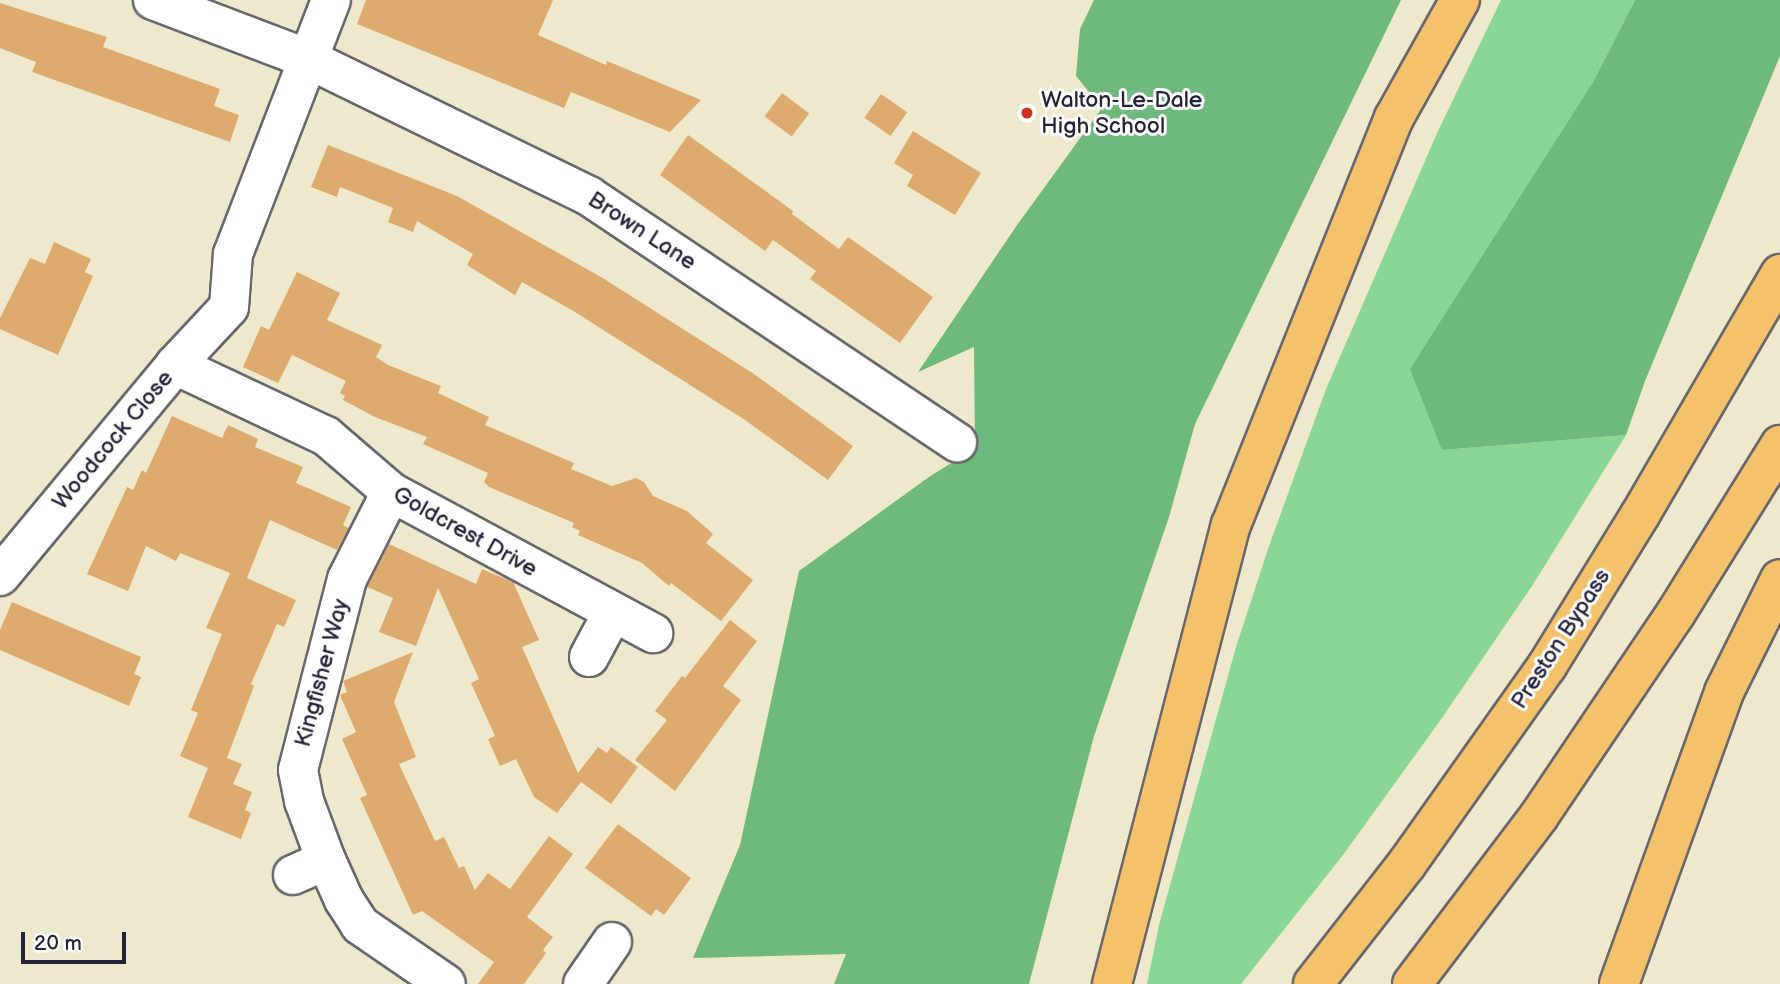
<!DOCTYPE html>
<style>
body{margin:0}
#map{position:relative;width:1780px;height:984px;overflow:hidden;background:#eee8cd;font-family:"Balsamiq Sans",sans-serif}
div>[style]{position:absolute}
.green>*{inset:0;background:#8ad795}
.forest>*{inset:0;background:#6fb87e}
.building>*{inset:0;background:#deab6f;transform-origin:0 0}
.roads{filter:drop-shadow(2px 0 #69676e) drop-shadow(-2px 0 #69676e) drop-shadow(0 2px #69676e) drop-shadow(0 -2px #69676e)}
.minor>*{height:38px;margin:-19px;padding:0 19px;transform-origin:19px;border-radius:19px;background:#fff}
.motorway>*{height:38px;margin:-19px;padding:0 19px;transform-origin:19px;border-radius:19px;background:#f4c26a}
.dots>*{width:19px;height:19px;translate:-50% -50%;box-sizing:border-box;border:4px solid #fff;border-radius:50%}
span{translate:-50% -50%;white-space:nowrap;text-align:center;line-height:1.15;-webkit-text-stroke:6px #fff;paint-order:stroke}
.poi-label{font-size:23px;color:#22223b}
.left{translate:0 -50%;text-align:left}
.street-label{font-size:23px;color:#22223b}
.scale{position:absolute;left:21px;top:932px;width:105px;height:32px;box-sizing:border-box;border:4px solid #22223b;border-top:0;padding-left:9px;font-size:21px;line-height:24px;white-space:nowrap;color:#22223b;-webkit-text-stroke:5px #fff;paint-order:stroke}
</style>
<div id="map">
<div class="green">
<div style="clip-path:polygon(1501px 0,1635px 0,1592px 84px,1442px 450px,1626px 435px,1532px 586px,1442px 718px,1343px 855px,1241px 984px,1147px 984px,1159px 925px,1236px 647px,1269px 546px,1326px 389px,1438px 131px)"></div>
</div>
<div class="forest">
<div style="clip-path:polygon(1094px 0,1401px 0,1195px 424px,1169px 517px,1094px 736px,1029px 984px,834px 984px,846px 954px,693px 958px,740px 845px,799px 571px,929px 477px,975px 448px,974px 347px,918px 372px,1015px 228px,1102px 108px,1076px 76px,1080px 29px)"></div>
<div style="clip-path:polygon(1635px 0,1780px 0,1780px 56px,1645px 381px,1626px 435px,1442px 450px,1410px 369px,1592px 84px)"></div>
</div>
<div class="building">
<div style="clip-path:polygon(366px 0,553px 0,538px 35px,606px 65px,607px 61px,701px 100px,670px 132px,571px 92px,564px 108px,357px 24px)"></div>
<div style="clip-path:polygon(0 3px,107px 37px,103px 47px,220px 89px,214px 106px,239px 115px,230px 142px,32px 72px,36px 62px,0 48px)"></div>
<div style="left:782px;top:93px;width:34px;height:29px;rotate:37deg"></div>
<div style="left:881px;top:94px;width:32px;height:29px;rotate:35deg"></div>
<div style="clip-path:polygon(913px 131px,981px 173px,955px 215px,907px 186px,913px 175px,894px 163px)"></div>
<div style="clip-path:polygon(688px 135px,793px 211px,792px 214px,839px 249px,848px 237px,933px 297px,900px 343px,810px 279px,816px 271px,773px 240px,765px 251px,660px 175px)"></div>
<div style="clip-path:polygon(328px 145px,457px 196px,601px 277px,754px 374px,853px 446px,828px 480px,745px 420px,575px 312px,522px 282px,515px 295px,467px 265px,473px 254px,417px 221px,413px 232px,388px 222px,393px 208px,340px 187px,337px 197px,311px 187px)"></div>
<div style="clip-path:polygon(54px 242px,91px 259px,85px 272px,93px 276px,58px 355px,0 329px,0 318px,30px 258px,45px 264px)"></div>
<div style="clip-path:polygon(297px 272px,340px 293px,327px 320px,382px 345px,376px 357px,388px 365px,441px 386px,438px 393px,489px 417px,485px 425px,574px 463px,571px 469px,612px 486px,636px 478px,644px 482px,653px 496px,687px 511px,713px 534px,706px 543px,753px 580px,721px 621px,671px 583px,669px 586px,642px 563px,578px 535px,580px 531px,572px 527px,574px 523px,489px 487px,484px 482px,488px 473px,423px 444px,427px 437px,375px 417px,343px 400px,345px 396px,340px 393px,346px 381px,292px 355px,278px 383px,243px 367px,261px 326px,269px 330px)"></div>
<div style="clip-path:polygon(172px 416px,222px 438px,228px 425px,258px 439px,255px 447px,303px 467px,296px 483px,351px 507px,343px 525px,349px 528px,337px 550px,270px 520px,247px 578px,296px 600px,284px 627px,277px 624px,251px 684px,254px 686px,227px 758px,242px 764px,233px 784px,252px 792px,245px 810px,251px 813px,241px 839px,188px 817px,208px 768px,180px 756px,198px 713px,191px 710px,222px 634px,206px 628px,230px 573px,180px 553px,176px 561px,146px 546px,128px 591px,87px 574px,127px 487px,133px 490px,142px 470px,146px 473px)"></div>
<div style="clip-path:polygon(389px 544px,476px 584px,482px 569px,513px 582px,539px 640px,522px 647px,578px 773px,598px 747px,607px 753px,611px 747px,638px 767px,611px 804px,581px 782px,557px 813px,534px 797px,516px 759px,500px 766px,488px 739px,495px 736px,471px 683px,479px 679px,438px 588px,416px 646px,379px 632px,393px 598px,367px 587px)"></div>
<div style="clip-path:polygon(12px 602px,141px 657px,134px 674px,141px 677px,129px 706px,0 650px,0 630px)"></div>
<div style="clip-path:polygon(730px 620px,757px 641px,723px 686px,741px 700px,675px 791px,635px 760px,667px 720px,655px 711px,682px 676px,685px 678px)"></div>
<div style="clip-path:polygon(413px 652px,394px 702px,416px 757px,399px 764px,435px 841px,444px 837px,459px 868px,464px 866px,475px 890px,488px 873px,510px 889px,549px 836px,573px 854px,527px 917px,553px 937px,543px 950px,546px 953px,524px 984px,478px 984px,494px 962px,422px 911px,413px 915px,360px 798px,367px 795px,342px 739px,356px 732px,340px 695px,347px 692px,343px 681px)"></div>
<div style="clip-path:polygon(618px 824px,691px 878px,664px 915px,656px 909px,651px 916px,585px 868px)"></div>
</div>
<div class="roads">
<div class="minor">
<div style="left:153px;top:0;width:164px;rotate:20.8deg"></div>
<div style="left:306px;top:58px;width:315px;rotate:26deg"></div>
<div style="left:589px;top:196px;width:443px;rotate:33.8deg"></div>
<div style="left:175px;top:365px;width:167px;rotate:25.2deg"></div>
<div style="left:326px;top:436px;width:86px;rotate:40.7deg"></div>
<div style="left:391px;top:492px;width:298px;rotate:28.3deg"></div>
<div style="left:391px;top:492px;width:97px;rotate:116.8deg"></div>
<div style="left:347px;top:579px;width:197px;rotate:104.4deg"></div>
<div style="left:298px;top:770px;width:32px;rotate:79deg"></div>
<div style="left:304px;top:801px;width:63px;rotate:69.6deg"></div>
<div style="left:326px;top:860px;width:44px;rotate:65.8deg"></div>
<div style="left:344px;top:900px;width:30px;rotate:57deg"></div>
<div style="left:360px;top:925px;width:104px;rotate:34.5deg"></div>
<div style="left:0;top:576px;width:274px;rotate:-50.3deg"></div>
<div style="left:175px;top:365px;width:79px;rotate:-47deg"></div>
<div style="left:229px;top:307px;width:53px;rotate:-85.7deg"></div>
<div style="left:233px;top:254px;width:272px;rotate:-68.9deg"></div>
<div style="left:589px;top:657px;width:49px;rotate:-61.9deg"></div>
<div style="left:293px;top:875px;width:36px;rotate:-24deg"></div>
<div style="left:583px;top:984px;width:51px;rotate:-55.4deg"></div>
</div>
<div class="motorway">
<div style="left:1112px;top:984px;width:474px;rotate:-75.5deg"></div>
<div style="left:1231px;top:525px;width:438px;rotate:-68.2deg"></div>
<div style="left:1394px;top:118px;width:135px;rotate:-60.8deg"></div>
<div style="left:1313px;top:984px;width:151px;rotate:-52deg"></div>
<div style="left:1406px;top:865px;width:244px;rotate:-54.7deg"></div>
<div style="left:1547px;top:666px;width:177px;rotate:-58.4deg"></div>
<div style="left:1640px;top:515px;width:279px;rotate:-59.8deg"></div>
<div style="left:1412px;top:984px;width:211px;rotate:-52.9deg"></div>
<div style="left:1539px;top:816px;width:245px;rotate:-56deg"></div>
<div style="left:1676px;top:613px;width:198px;rotate:-58.2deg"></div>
<div style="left:1619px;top:984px;width:310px;rotate:-70.2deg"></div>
<div style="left:1724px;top:692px;width:126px;rotate:-63.6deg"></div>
</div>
</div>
<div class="dots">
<div style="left:1027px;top:113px;background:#c8321e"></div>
</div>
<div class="poi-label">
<span class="left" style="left:1041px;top:113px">Walton-Le-Dale<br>High School</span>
</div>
<div class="street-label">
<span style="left:642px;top:231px;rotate:33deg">Brown Lane</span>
<span style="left:113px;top:440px;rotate:-50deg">Woodcock Close</span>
<span style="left:465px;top:532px;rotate:29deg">Goldcrest Drive</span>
<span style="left:1561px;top:639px;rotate:-57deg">Preston Bypass</span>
<span style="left:322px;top:673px;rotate:-75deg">Kingfisher Way</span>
</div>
<div class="scale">20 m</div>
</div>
